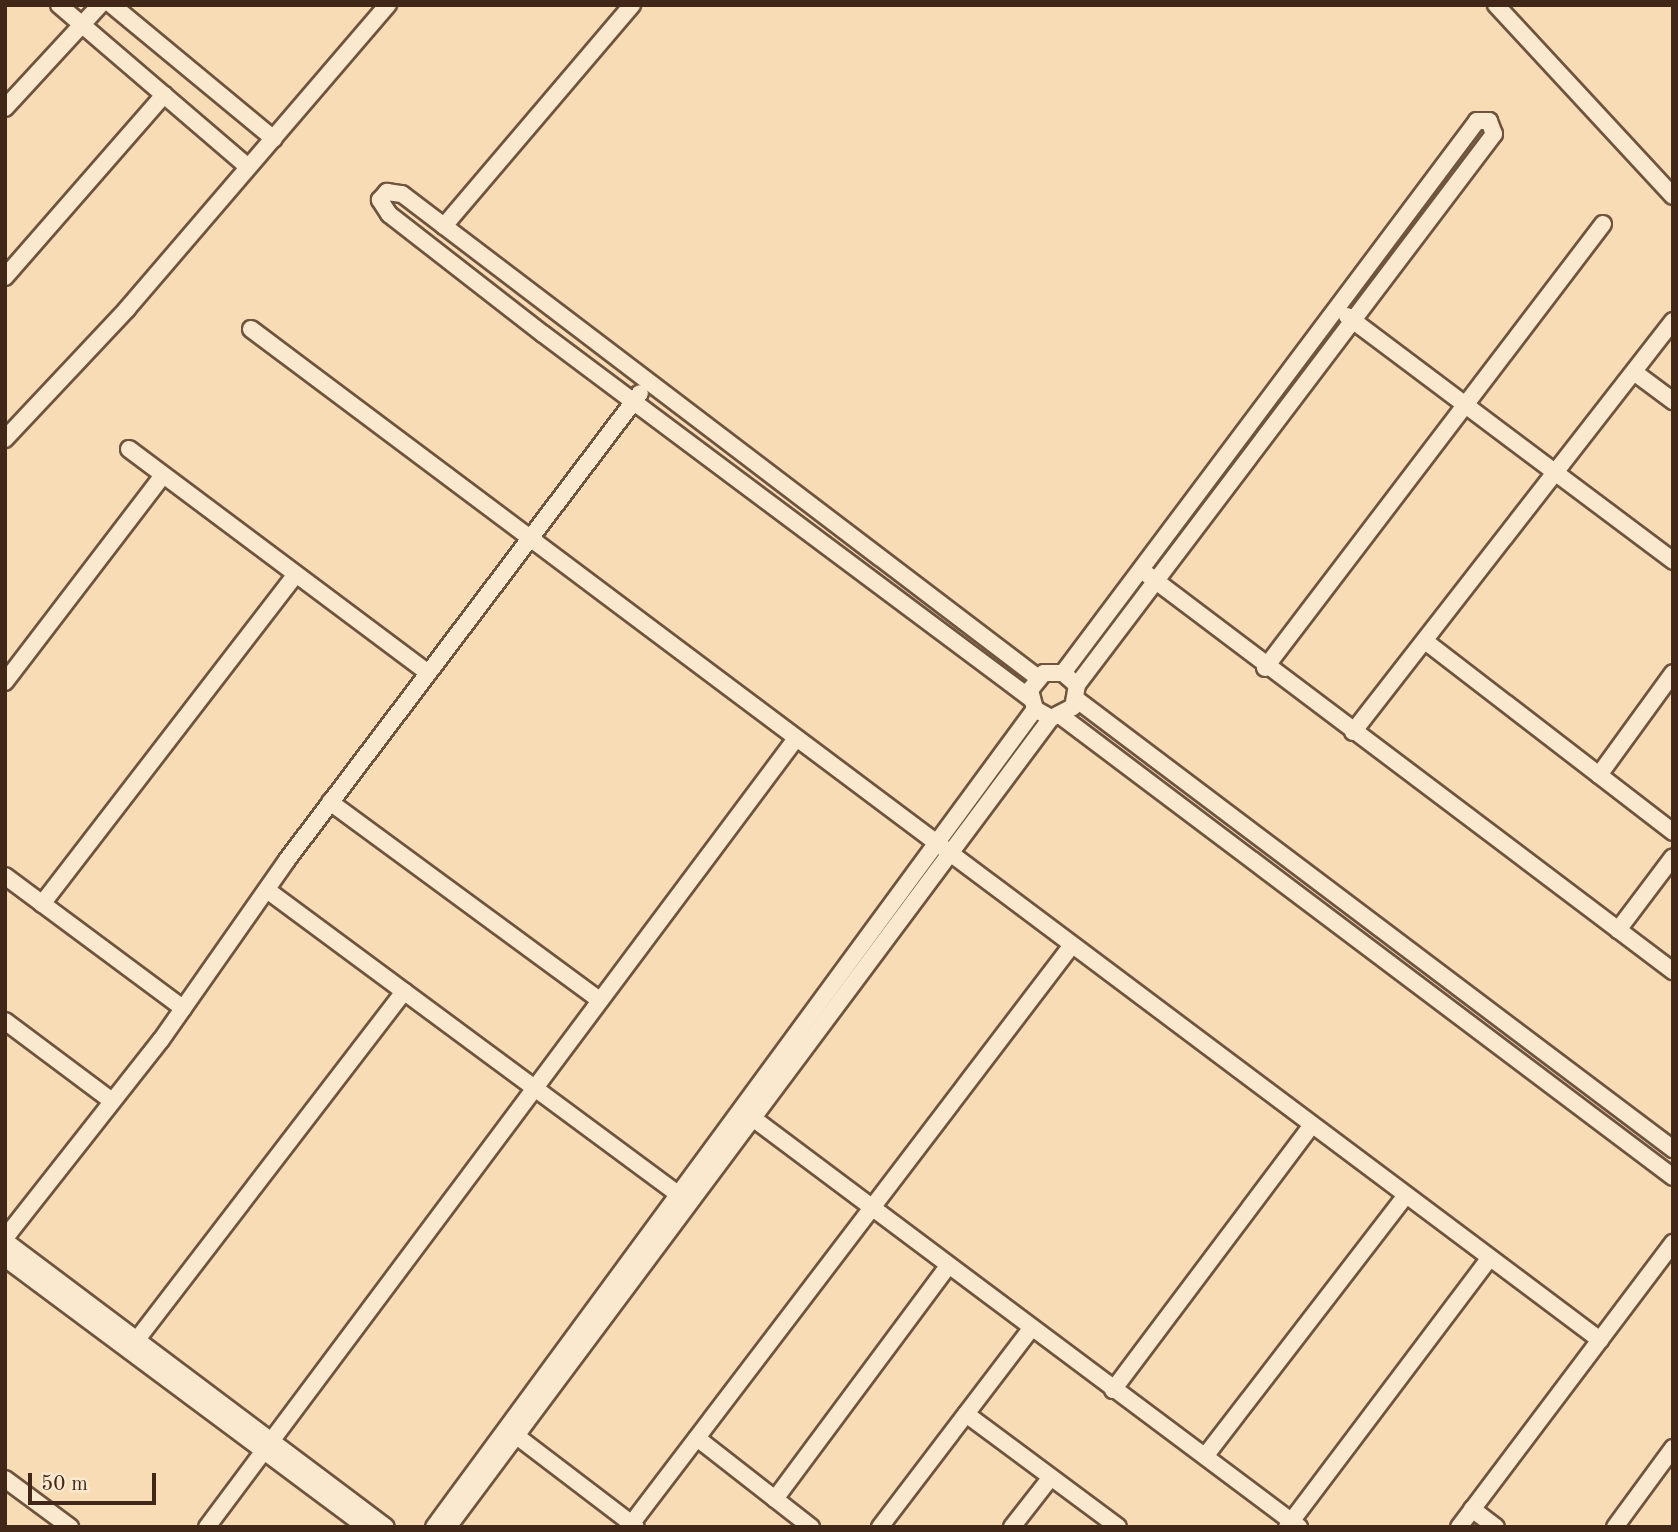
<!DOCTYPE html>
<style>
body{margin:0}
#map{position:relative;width:1678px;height:1532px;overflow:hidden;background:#f8dcb5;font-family:"Old Standard TT",serif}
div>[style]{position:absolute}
.roads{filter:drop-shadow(2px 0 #6f543e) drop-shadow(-2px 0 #6f543e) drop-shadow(0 2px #6f543e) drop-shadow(0 -2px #6f543e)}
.street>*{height:16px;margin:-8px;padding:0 8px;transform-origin:8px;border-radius:8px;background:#fae8cf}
span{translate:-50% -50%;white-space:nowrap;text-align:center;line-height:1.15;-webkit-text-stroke:5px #fae8cf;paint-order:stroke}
.frame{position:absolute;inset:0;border:7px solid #412717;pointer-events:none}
.scale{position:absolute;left:28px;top:1473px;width:128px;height:32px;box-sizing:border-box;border:4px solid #412717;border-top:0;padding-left:9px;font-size:21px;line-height:24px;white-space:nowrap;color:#412717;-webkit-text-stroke:5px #fae8cf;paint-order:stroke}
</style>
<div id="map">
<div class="roads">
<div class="street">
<div style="left:59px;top:5px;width:248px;rotate:40.6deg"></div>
<div style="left:112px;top:5px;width:210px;rotate:39.6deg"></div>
<div style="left:1496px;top:5px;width:260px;rotate:47.2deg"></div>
<div style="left:5px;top:108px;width:140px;rotate:-47.3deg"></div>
<div style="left:444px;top:226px;width:290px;rotate:-49.6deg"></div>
<div style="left:5px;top:277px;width:242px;rotate:-48.9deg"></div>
<div style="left:1347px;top:316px;width:408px;rotate:36.9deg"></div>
<div style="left:251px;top:329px;width:1686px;rotate:36.85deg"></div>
<div style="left:1634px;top:372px;width:49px;rotate:36.6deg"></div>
<div style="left:5px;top:439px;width:178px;rotate:-46.8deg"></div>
<div style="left:127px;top:309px;width:401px;rotate:-49.4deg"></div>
<div style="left:129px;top:449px;width:374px;rotate:36.8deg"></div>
<div style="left:1148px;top:575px;width:658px;rotate:37.03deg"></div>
<div style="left:1425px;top:641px;width:313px;rotate:37.6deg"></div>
<div style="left:1265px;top:668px;width:558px;rotate:-52.72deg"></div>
<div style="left:1063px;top:673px;width:690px;rotate:-53.13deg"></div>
<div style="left:1477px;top:121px;width:12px"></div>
<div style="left:1489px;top:121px;width:14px;rotate:69deg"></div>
<div style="left:1494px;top:134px;width:691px;rotate:127.12deg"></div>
<div style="left:1077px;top:685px;width:22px;rotate:100deg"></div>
<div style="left:1073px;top:707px;width:25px;rotate:153deg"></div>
<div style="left:1051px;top:718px;width:18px;rotate:-151deg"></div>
<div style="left:1035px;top:709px;width:20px;rotate:-105deg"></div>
<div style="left:1030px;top:690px;width:22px;rotate:-51deg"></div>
<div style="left:1044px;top:673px;width:19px"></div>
<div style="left:1063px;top:673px;width:18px;rotate:41deg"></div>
<div style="left:5px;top:682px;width:260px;rotate:-52.6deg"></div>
<div style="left:1030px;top:698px;width:608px;rotate:-143.22deg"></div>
<div style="left:543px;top:334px;width:195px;rotate:-142.1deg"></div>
<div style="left:389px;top:214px;width:17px;rotate:-123deg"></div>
<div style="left:380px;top:200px;width:11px;rotate:-49deg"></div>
<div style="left:387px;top:192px;width:15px;rotate:8deg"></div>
<div style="left:402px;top:194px;width:798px;rotate:37.26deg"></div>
<div style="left:1076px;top:699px;width:748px;rotate:37.01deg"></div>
<div style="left:1061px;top:716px;width:766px;rotate:36.99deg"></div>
<div style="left:1353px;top:732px;width:521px;rotate:-52.1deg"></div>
<div style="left:1599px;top:775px;width:126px;rotate:-54deg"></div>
<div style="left:330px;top:802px;width:335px;rotate:36.3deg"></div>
<div style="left:5px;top:876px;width:222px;rotate:36.6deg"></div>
<div style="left:267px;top:890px;width:521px;rotate:36.5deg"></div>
<div style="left:42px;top:904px;width:416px;rotate:-52.4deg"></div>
<div style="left:1618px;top:930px;width:91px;rotate:-53deg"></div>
<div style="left:5px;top:1021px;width:134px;rotate:36.8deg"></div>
<div style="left:746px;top:1113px;width:691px;rotate:36.82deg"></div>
<div style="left:5px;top:1238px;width:252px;rotate:-51.8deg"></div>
<div style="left:161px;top:1040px;width:220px;rotate:-55deg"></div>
<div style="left:287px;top:860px;width:585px;rotate:-52.91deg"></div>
<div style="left:5px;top:1241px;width:476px;rotate:36.9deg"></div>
<div style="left:5px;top:1258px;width:450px;rotate:36.7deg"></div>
<div style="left:129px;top:1350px;width:452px;rotate:-52.5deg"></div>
<div style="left:1113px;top:1390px;width:331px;rotate:-53.1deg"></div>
<div style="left:966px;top:1414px;width:189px;rotate:36.6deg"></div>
<div style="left:510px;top:1431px;width:158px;rotate:37.3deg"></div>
<div style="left:697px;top:1438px;width:145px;rotate:38deg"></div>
<div style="left:1206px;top:1455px;width:326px;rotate:-52.4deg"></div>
<div style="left:5px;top:1479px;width:81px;rotate:36.4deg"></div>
<div style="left:775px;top:1499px;width:290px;rotate:-53.4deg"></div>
<div style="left:1472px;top:1509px;width:30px;rotate:37deg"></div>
<div style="left:632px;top:1523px;width:726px;rotate:-52.72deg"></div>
<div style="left:207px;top:1527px;width:982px;rotate:-53.24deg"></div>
<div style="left:434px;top:1527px;width:1015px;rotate:-53.69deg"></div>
<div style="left:448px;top:1527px;width:1009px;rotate:-53.3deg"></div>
<div style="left:880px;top:1527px;width:249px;rotate:-52.7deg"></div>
<div style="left:1012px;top:1527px;width:63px;rotate:-52deg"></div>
<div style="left:1287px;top:1527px;width:336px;rotate:-53deg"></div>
<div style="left:1459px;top:1527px;width:356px;rotate:-53deg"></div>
<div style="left:1615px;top:1527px;width:98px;rotate:-53.7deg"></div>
</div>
</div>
<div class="frame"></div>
<div class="scale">50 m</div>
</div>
